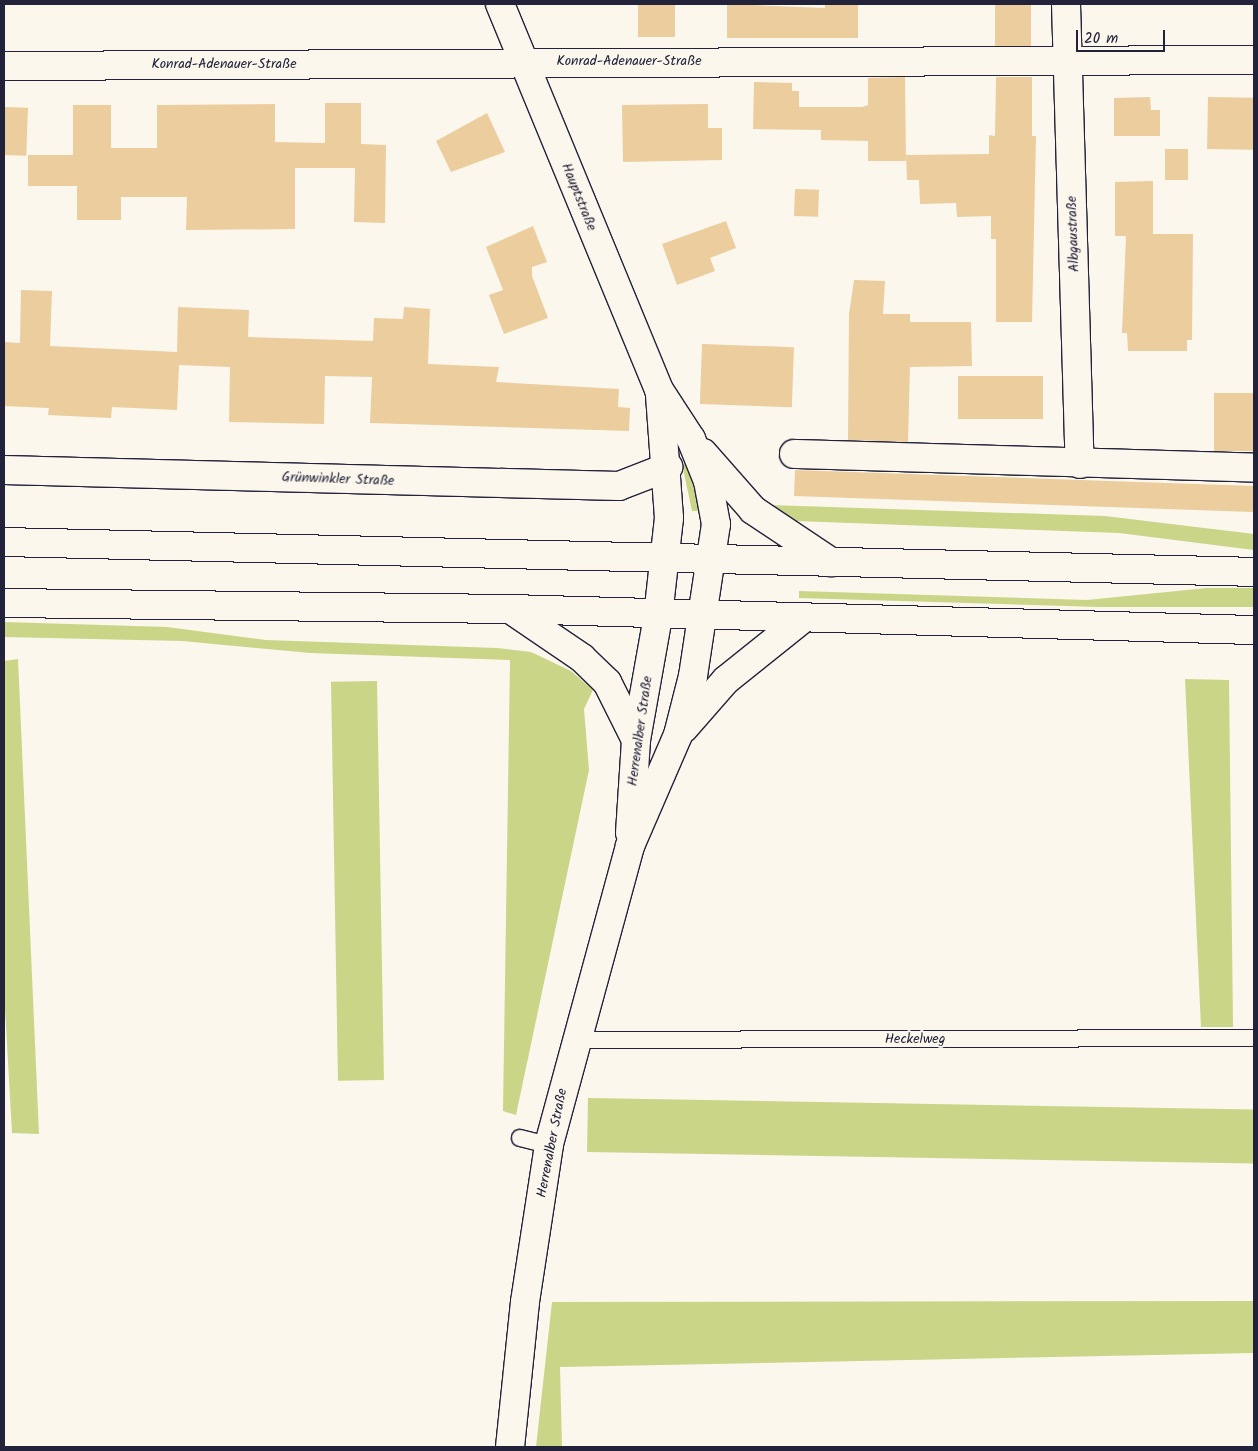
<!DOCTYPE html>
<meta charset="utf-8">
<style>
body{margin:0}
#map{position:relative;width:1258px;height:1451px;overflow:hidden;background:#fbf7ec;font-family:Kalam,sans-serif}
div>[style]{position:absolute}
.green>*{inset:0;background:#cad588;transform-origin:0 0}
.building>*{inset:0;background:#ebcd9e;transform-origin:0 0}
.roads{filter:drop-shadow(1px 0 #22223b) drop-shadow(-1px 0 #22223b) drop-shadow(0 1px #22223b) drop-shadow(0 -1px #22223b)}
.service>*{height:16px;margin:-8px;padding:0 8px;transform-origin:8px;border-radius:8px;background:#fbf7ec}
.minor>*{height:28px;margin:-14px;padding:0 14px;transform-origin:14px;border-radius:14px;background:#fbf7ec}
.tertiary>*{height:28px;margin:-14px;padding:0 14px;transform-origin:14px;border-radius:14px;background:#fbf7ec}
.primary>*{height:28px;margin:-14px;padding:0 14px;transform-origin:14px;border-radius:14px;background:#fbf7ec}
span{translate:-50% -50%;white-space:nowrap;text-align:center;line-height:1.15;-webkit-text-stroke:4px #fbf7ec;paint-order:stroke}
.street-label{font-size:14px;color:#22223b}
.frame{position:absolute;inset:0;border:5px solid #22223b;pointer-events:none}
.scale{position:absolute;left:1076px;top:30px;width:89px;height:22px;box-sizing:border-box;border:2px solid #22223b;border-top:0;padding-left:6px;font-size:15px;line-height:18px;white-space:nowrap;color:#22223b;-webkit-text-stroke:4px #fbf7ec;paint-order:stroke}
</style>
<div id="map">
<div class="green">
<div style="clip-path:polygon(689px 462px,706px 511px,692px 511px,682px 464px)"></div>
<div style="clip-path:polygon(769px 505px,1105px 516px,1254px 534px,1254px 550px,1119px 533px,796px 521px,770px 512px)"></div>
<div style="clip-path:polygon(1207px 588px,1254px 588px,1254px 607px,1099px 607px,799px 598px,799px 591px,1087px 600px)"></div>
<div style="clip-path:polygon(4px 622px,167px 627px,266px 640px,497px 648px,531px 652px,571px 671px,593px 690px,584px 709px,589px 770px,516px 1115px,503px 1111px,510px 660px,310px 653px,182px 641px,4px 637px)"></div>
<div style="clip-path:polygon(18px 659px,39px 1134px,12px 1133px,4px 990px,4px 661px)"></div>
<div style="clip-path:polygon(1185px 679px,1229px 680px,1233px 1027px,1201px 1027px)"></div>
<div style="left:377px;top:681px;width:399px;height:46px;rotate:89deg"></div>
<div style="left:588px;top:1098px;width:666px;height:54px;rotate:1deg"></div>
<div style="clip-path:polygon(1254px 1301px,1254px 1353px,560px 1367px,562px 1447px,536px 1447px,552px 1302px)"></div>
</div>
<div class="building">
<div style="left:638px;top:4px;width:37px;height:33px"></div>
<div style="clip-path:polygon(727px 4px,825px 8px,825px 4px,858px 4px,858px 38px,727px 38px)"></div>
<div style="left:995px;top:4px;width:36px;height:42px"></div>
<div style="clip-path:polygon(905px 77px,906px 161px,868px 161px,868px 141px,821px 140px,821px 130px,753px 129px,754px 82px,792px 83px,792px 91px,799px 91px,799px 107px,862px 107px,868px 105px,868px 78px)"></div>
<div style="clip-path:polygon(996px 77px,1032px 77px,1032px 136px,1036px 136px,1032px 322px,996px 322px,996px 239px,991px 239px,991px 216px,957px 217px,956px 203px,920px 204px,919px 180px,907px 180px,906px 155px,989px 154px,989px 135px,995px 136px)"></div>
<div style="clip-path:polygon(1150px 97px,1151px 110px,1160px 110px,1160px 136px,1114px 136px,1114px 98px)"></div>
<div style="left:1208px;top:97px;width:46px;height:52px;rotate:1deg"></div>
<div style="clip-path:polygon(325px 103px,361px 103px,361px 144px,386px 145px,385px 223px,354px 222px,355px 168px,295px 168px,295px 229px,186px 230px,187px 197px,121px 197px,121px 220px,77px 220px,77px 186px,28px 186px,28px 155px,73px 155px,73px 105px,111px 105px,111px 148px,157px 148px,157px 105px,275px 104px,275px 142px,325px 143px)"></div>
<div style="clip-path:polygon(708px 104px,708px 128px,722px 128px,722px 160px,623px 162px,622px 105px)"></div>
<div style="left:4px;top:107px;width:24px;height:48px;rotate:2deg"></div>
<div style="clip-path:polygon(487px 113px,505px 152px,451px 172px,436px 141px)"></div>
<div style="left:1165px;top:149px;width:23px;height:31px"></div>
<div style="clip-path:polygon(1153px 181px,1153px 234px,1193px 234px,1192px 340px,1187px 340px,1187px 351px,1128px 351px,1127px 333px,1122px 333px,1126px 236px,1115px 236px,1115px 182px)"></div>
<div style="left:795px;top:189px;width:24px;height:27px;rotate:2deg"></div>
<div style="clip-path:polygon(726px 221px,736px 248px,710px 258px,715px 271px,677px 285px,662px 244px)"></div>
<div style="clip-path:polygon(533px 226px,547px 262px,532px 267px,532px 276px,548px 318px,504px 334px,489px 295px,503px 290px,486px 247px)"></div>
<div style="clip-path:polygon(854px 280px,885px 281px,883px 314px,910px 314px,910px 322px,971px 322px,972px 366px,910px 367px,908px 442px,848px 440px,849px 314px)"></div>
<div style="clip-path:polygon(21px 290px,52px 291px,50px 346px,177px 352px,178px 307px,249px 310px,248px 337px,373px 341px,374px 318px,403px 319px,404px 307px,430px 309px,428px 364px,499px 367px,496px 382px,619px 389px,618px 407px,630px 408px,629px 431px,370px 423px,372px 377px,325px 376px,324px 424px,229px 422px,230px 367px,179px 365px,177px 410px,112px 407px,111px 418px,48px 415px,49px 408px,4px 406px,4px 342px,20px 343px)"></div>
<div style="left:702px;top:344px;width:92px;height:60px;rotate:2deg"></div>
<div style="left:1043px;top:376px;width:43px;height:85px;rotate:90deg"></div>
<div style="left:1214px;top:393px;width:40px;height:58px"></div>
<div style="left:795px;top:470px;width:459px;height:26px;rotate:2deg"></div>
</div>
<div class="roads">
<div class="service">
<div style="left:575px;top:1040px;width:679px;rotate:-0.17deg"></div>
<div style="left:520px;top:1138px;width:30px;rotate:14deg"></div>
</div>
<div class="minor">
<div style="left:1066px;top:4px;width:460px;rotate:88.3deg"></div>
<div style="left:4px;top:66px;width:1250px;rotate:-0.28deg"></div>
<div style="left:794px;top:454px;width:460px;rotate:1.7deg"></div>
<div style="left:4px;top:470px;width:615px;rotate:1.49deg"></div>
<div style="left:619px;top:486px;width:53px;rotate:-21.2deg"></div>
</div>
<div class="tertiary">
<div style="left:500px;top:4px;width:417px;rotate:67.6deg"></div>
<div style="left:659px;top:390px;width:59px;rotate:56.9deg"></div>
<div style="left:691px;top:439px;width:45px;rotate:68deg"></div>
<div style="left:708px;top:481px;width:44px;rotate:79.5deg"></div>
<div style="left:716px;top:524px;width:154px;rotate:98.6deg"></div>
<div style="left:693px;top:676px;width:61px;rotate:104.3deg"></div>
<div style="left:678px;top:735px;width:121px;rotate:113.4deg"></div>
<div style="left:630px;top:846px;width:310px;rotate:105.2deg"></div>
<div style="left:549px;top:1145px;width:159px;rotate:98.7deg"></div>
<div style="left:525px;top:1302px;width:146px;rotate:95.9deg"></div>
<div style="left:703px;top:453px;width:76px;rotate:48.7deg"></div>
<div style="left:753px;top:510px;width:94px;rotate:33.7deg"></div>
<div style="left:510px;top:609px;width:87px;rotate:34.2deg"></div>
<div style="left:582px;top:658px;width:35px;rotate:44deg"></div>
<div style="left:607px;top:682px;width:65px;rotate:63.4deg"></div>
<div style="left:684px;top:728px;width:64px;rotate:-48.8deg"></div>
<div style="left:726px;top:680px;width:96px;rotate:-38.7deg"></div>
<div style="left:630px;top:833px;width:93px;rotate:-86.3deg"></div>
<div style="left:636px;top:740px;width:126px;rotate:-79.9deg"></div>
<div style="left:658px;top:616px;width:99px;rotate:-83.6deg"></div>
<div style="left:669px;top:518px;width:122px;rotate:-94.2deg"></div>
</div>
<div class="primary">
<div style="left:4px;top:542px;width:1250px;rotate:1.37deg"></div>
<div style="left:4px;top:603px;width:506px;rotate:0.68deg"></div>
<div style="left:510px;top:609px;width:744px;rotate:1.62deg"></div>
</div>
</div>
<div class="street-label">
<span style="left:629px;top:61px">Konrad-Adenauer-Straße</span>
<span style="left:224px;top:64px">Konrad-Adenauer-Straße</span>
<span style="left:579px;top:197px;rotate:68deg">Hauptstraße</span>
<span style="left:1073px;top:234px;rotate:-92deg">Albgaustraße</span>
<span style="left:338px;top:479px;rotate:2deg">Grünwinkler Straße</span>
<span style="left:640px;top:731px;rotate:-82deg">Herrenalber Straße</span>
<span style="left:915px;top:1039px">Heckelweg</span>
<span style="left:552px;top:1143px;rotate:-79deg">Herrenalber Straße</span>
</div>
<div class="frame"></div>
<div class="scale">20 m</div>
</div>
